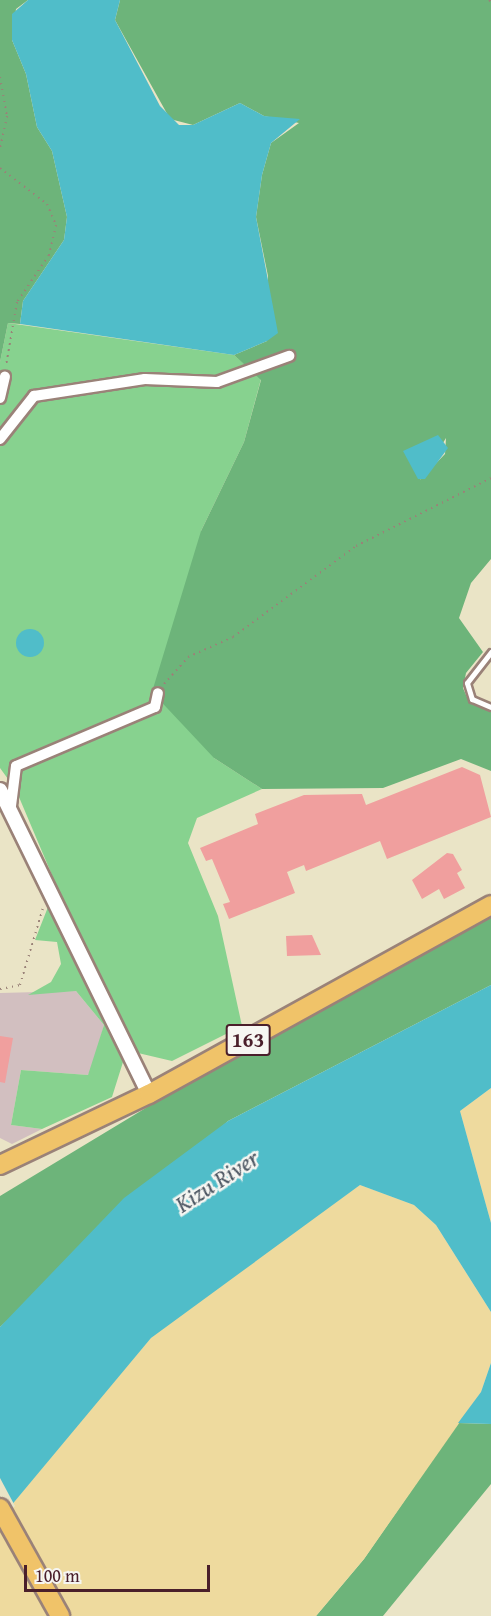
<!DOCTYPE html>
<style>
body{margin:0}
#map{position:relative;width:491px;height:1616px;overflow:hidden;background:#eae4c6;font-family:"Gentium Book Plus",serif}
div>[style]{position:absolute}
.industrial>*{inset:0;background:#d2bfc0}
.green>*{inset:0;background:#87d28f}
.forest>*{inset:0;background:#6db47a}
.sand>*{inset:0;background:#eeda9e}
.water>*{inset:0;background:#50bdc9}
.round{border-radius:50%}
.pier>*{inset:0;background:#eae4c6}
.building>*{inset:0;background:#f09f9e}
.path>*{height:2px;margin-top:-1px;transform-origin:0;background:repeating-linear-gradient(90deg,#9a8278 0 1.5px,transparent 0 6px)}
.roads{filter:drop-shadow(2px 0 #9a8278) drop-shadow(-2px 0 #9a8278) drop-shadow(0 2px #9a8278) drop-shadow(0 -2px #9a8278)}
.service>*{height:5px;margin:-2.5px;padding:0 2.5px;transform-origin:2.5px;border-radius:2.5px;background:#fff}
.minor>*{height:10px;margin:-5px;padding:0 5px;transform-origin:5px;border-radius:5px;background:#fff}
.tertiary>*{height:14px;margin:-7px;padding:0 7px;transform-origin:7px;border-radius:7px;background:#fff}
.trunk>*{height:18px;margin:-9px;padding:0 9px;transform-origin:9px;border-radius:9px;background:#f0c369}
span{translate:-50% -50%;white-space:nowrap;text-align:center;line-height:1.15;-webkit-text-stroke:5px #f6f6f2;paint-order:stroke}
.shield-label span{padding:2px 4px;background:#f6f6f2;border:2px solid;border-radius:4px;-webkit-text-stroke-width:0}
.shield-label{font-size:21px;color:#4a1f2b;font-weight:700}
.water-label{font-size:24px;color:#4c5662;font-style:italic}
.scale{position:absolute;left:24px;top:1565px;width:186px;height:27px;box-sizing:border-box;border:3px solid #4a1f2b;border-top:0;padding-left:8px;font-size:18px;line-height:21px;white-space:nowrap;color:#4a1f2b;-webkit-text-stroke:4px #f6f6f2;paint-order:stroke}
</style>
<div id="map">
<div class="industrial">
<div style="clip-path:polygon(76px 991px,104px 1025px,94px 1063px,88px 1075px,21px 1070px,11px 1125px,42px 1129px,12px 1144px,0 1138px,0 993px)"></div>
</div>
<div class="green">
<div style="clip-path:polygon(8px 323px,234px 355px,261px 379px,244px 442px,201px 531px,214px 758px,262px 789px,197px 818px,188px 843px,218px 916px,242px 1026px,172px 1061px,138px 1053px,71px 920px,16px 790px,0 768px,0 362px)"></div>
<div style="clip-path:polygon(48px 907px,123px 1062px,112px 1097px,42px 1129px,11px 1125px,21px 1070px,88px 1075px,104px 1025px,76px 991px,28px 995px,51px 982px,61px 964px,57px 942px,35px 940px)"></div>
</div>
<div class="forest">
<div style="clip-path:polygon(0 0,28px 0,16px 9px,12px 40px,26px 74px,37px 127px,52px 151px,67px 217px,64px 240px,23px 301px,20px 324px,8px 323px,0 362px)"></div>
<div style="clip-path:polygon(evenodd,120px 0,491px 0,491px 559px,471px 583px,459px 618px,483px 652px,466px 673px,463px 688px,469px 702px,491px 711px,491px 771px,461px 759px,383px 788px,262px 789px,214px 758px,152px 692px,201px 531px,244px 442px,261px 380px,234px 355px,267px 341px,268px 276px,256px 217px,262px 175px,271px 143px,299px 123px,264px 116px,240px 103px,193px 125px,170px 119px,115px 20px,120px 0,446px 438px,445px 454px,420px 480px,446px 438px)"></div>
<div style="clip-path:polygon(491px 914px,491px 985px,228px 1121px,0 1327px,0 1196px,207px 1071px)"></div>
<div style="clip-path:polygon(458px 1423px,491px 1424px,491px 1484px,383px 1616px,316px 1616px,364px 1559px)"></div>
</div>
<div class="sand">
<div style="clip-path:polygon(491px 1088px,491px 1223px,460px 1111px)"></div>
<div style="clip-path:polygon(360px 1185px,414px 1205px,436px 1225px,491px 1312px,491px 1363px,481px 1392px,364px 1559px,316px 1616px,0 1616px,0 1519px,94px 1405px,151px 1338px,191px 1304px)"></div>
</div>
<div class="water">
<div style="clip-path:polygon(28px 0,120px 0,115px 20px,160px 106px,179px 125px,193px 125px,240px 103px,264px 116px,300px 119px,271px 143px,262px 175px,256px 217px,278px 333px,267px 341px,234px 355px,20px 324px,23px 301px,64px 240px,67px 217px,52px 151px,37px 127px,26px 74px,12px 40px,12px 14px)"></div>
<div style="clip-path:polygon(438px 435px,448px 448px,425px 479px,418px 479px,403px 451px)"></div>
<div class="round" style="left:16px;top:629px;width:28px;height:28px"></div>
<div style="clip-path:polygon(491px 985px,491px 1088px,460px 1111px,491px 1223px,491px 1312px,436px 1225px,414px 1205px,360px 1185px,151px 1338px,0 1519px,0 1327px,124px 1198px,228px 1121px)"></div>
<div style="clip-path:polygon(491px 1363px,491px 1424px,458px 1423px,481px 1392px)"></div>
</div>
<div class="pier">
<div style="clip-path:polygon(0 1478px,15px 1506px,0 1522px)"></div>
</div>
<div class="building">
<div style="clip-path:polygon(462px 767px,480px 775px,491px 817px,387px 859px,380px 841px,306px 871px,304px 865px,287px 872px,295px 893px,229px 919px,223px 904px,230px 902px,212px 859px,206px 861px,200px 848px,258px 824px,255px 814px,304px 795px,362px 794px,366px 805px)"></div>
<div style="clip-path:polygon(447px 853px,453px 854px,462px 870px,457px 873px,465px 888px,444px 899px,439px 889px,422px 899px,412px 880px)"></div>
<div style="clip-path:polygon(312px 935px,321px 955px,287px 956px,286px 936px)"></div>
<div style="clip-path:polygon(0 1036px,13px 1038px,5px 1083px,0 1082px)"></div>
</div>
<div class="path">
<div style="left:489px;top:0;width:3px;rotate:45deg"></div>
<div style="left:0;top:77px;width:40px;rotate:80deg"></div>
<div style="left:7px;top:116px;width:33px;rotate:102deg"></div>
<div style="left:0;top:168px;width:59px;rotate:37.5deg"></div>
<div style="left:47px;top:204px;width:23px;rotate:67deg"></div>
<div style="left:56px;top:225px;width:31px;rotate:103deg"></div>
<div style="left:49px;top:255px;width:57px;rotate:124.2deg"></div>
<div style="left:17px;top:302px;width:65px;rotate:99.8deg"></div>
<div style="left:164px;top:684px;width:36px;rotate:-48deg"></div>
<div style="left:188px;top:657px;width:49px;rotate:-24deg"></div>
<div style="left:233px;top:637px;width:153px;rotate:-36.5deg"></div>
<div style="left:356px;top:546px;width:151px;rotate:-26.7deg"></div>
<div style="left:0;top:989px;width:20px;rotate:-11deg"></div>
<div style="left:20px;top:985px;width:80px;rotate:-73.4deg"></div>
</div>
<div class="roads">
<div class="service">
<div style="left:491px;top:652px;width:39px;rotate:128deg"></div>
<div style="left:467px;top:683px;width:17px;rotate:73deg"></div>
<div style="left:472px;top:699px;width:21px;rotate:23deg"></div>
</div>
<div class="minor">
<div style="left:0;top:398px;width:22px;rotate:-77deg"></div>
<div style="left:0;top:439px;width:55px;rotate:-51.7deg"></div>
<div style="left:34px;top:396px;width:112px;rotate:-8.7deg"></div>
<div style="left:145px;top:379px;width:72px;rotate:2.4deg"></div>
<div style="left:217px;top:382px;width:77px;rotate:-19.9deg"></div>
<div style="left:11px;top:806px;width:40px;rotate:-82.9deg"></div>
<div style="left:16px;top:766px;width:151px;rotate:-23deg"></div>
<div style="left:155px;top:707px;width:14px;rotate:-78deg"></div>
</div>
<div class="tertiary">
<div style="left:0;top:790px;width:339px;rotate:63.9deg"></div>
</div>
<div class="trunk">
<div style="left:0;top:1165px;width:165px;rotate:-25.5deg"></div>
<div style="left:149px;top:1094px;width:391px;rotate:-28.9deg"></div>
<div style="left:0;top:1508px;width:124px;rotate:60.9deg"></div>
</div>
</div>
<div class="shield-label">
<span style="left:248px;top:1040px">163</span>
</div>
<div class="water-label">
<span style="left:217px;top:1181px;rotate:-33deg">Kizu River</span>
</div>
<div class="scale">100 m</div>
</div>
